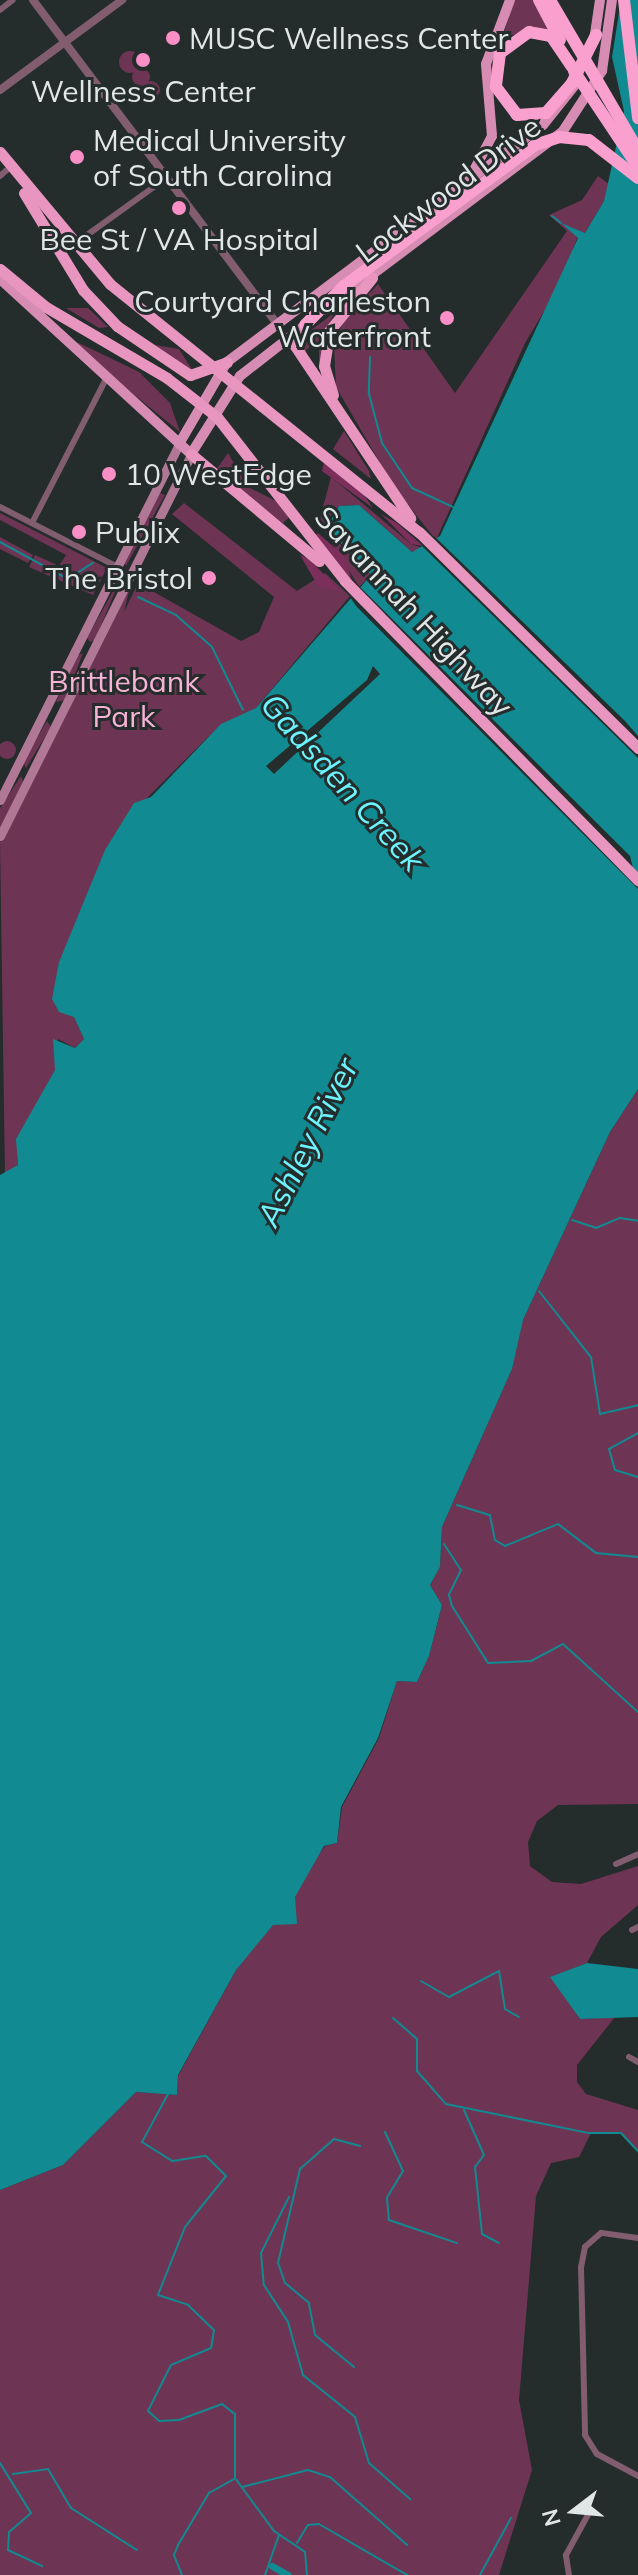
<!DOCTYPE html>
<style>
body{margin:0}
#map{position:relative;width:638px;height:2575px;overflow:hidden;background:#242c2c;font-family:Mulish,sans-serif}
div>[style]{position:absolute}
.green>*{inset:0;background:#6e3454}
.round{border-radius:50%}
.forest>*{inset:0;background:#7c2f5b}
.water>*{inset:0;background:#118a91}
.pier>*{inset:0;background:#242c2c}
.stream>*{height:2px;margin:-1px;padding:0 1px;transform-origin:1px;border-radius:1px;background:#118a91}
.canal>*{height:7px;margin:-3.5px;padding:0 3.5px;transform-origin:3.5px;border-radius:3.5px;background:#118a91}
.minor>*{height:6px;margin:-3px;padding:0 3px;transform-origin:3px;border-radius:3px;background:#815d6f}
.tertiary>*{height:8px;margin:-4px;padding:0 4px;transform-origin:4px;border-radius:4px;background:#815d6f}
.secondary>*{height:9px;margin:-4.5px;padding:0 4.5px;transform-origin:4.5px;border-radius:4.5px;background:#b17895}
.primary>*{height:10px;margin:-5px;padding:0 5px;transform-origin:5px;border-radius:5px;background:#d78db3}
.trunk>*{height:11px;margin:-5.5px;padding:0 5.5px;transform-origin:5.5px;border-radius:5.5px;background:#e896c0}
.motorway>*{height:12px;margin:-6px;padding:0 6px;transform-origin:6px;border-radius:6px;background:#f9a0ce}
.dots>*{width:22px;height:22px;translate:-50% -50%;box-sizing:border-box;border:4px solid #242c2c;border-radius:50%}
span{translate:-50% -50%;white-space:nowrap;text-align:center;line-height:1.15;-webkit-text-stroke:6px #242c2c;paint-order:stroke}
.poi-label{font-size:30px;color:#e1e6e7}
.left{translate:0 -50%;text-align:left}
.right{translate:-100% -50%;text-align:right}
.street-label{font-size:30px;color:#e1e6e7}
.park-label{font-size:30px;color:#f7b3d5}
.water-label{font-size:32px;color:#6cf5fe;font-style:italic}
.north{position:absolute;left:534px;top:2471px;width:80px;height:80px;-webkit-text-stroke:6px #242c2c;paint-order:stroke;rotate:254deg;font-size:22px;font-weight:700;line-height:32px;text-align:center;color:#e1e6e7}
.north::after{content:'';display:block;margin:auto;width:28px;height:36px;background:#e1e6e7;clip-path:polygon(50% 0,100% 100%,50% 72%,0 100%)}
</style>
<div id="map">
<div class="green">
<div style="clip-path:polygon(514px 0,533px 0,548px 31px,503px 36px)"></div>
<div class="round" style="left:119px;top:51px;width:22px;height:22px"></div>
<div class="round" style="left:132px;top:68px;width:18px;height:18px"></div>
<div class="round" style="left:142px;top:81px;width:18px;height:18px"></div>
<div style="clip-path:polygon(598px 176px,609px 184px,604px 201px,585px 233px,564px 225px,578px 236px,558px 288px,525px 343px,436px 540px,394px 487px,336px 387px,334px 346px,343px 322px,378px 284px,455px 393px,567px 231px,549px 215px,582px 200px)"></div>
<div style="clip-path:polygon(66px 308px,88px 308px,108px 327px,99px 328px)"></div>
<div style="clip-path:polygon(334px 313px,329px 325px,319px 367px,319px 341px,306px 350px,307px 358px,299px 339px)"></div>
<div style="clip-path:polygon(79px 343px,139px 372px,170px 403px,180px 432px,73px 345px)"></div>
<div style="clip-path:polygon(155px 345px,179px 349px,193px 371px)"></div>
<div style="clip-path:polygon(344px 431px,369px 471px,371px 479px,333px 449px)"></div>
<div style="clip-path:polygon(228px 453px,248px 487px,296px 511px,283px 523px,292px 531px,216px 470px)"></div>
<div style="clip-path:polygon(331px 477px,411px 544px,426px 549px,412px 552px,359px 505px,339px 506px,329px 518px,330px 534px,371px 575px,359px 587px,319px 522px)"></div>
<div style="clip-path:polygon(160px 493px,165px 495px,126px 566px,124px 563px)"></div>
<div style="clip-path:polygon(184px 503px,297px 591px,325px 573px,350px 596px,256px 708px,208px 737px,121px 824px,59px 962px,57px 1009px,74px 1017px,84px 1039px,75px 1048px,58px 1039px,55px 1070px,17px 1144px,18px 1165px,5px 1177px,0 842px,130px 587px,124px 612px,138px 583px,241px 641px,259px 632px,274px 597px,172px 514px)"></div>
<div style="clip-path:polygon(0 513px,107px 568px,93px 595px,29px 567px,35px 555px,59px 566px,66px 555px,0 520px)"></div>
<div style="clip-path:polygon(0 537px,33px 555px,28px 563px,0 549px)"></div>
<div style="clip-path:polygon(122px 575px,95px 640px,90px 642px,87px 638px)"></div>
<div style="clip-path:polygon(83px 653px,65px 700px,56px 702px,77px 656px)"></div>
<div style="clip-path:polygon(47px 721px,51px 727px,26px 768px,23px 762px)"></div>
<div class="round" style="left:-2px;top:741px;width:18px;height:18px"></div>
<div style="clip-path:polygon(21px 776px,23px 782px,0 828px,0 808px)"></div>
<div style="clip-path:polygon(638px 1089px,638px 1804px,558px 1805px,537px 1821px,528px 1842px,530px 1866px,552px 1882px,581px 1884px,638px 1866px,638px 1905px,601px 1937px,587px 1963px,551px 1977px,580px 2019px,615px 2017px,577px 2065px,577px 2082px,586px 2094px,638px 2110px,638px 2151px,621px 2133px,591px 2133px,579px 2157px,551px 2163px,536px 2196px,519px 2400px,532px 2470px,499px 2575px,0 2575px,0 2190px,63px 2165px,136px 2092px,177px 2095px,178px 2076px,236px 1970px,325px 1846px,337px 1843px,342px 1807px,379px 1738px,397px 1681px,417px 1682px,429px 1656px,442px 1605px,430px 1585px,440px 1567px,442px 1527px,512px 1369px,517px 1333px,610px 1132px)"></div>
</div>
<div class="forest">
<div style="clip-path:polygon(324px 463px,362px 492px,373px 508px,322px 471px)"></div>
<div style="clip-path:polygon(381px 514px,397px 523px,423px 546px,411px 544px)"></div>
<div style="clip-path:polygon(318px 533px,344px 556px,352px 580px,314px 537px)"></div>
<div style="clip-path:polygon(300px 555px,309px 559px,340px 591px,318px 586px)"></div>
</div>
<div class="water">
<div style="clip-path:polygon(621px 0,638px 0,638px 1089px,610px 1132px,523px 1320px,512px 1369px,442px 1527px,440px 1567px,430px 1585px,442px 1605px,429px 1656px,417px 1682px,397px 1681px,378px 1738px,341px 1807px,337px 1843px,324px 1846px,295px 1897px,297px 1924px,273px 1925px,236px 1970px,178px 2075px,177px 2095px,136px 2092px,63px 2165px,0 2190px,0 1175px,18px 1165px,16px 1139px,55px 1070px,53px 1039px,75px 1048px,84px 1039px,74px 1017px,59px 1012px,52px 999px,59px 962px,105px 850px,134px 803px,151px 797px,221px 724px,256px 708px,371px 575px,326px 528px,339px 506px,359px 505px,412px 552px,440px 536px,578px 238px,561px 223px,585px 233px,604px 201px,624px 111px,612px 57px)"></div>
<div style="clip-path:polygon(587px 1963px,638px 1969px,638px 2017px,580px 2019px,550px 1977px)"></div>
</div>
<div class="pier">
<div style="clip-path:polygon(434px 536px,625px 721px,638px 736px,638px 758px,422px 546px)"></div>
<div style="clip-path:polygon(357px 584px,630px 856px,638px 889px,357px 607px,347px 593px)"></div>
<div style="clip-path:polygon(373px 666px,380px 674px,274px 774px,266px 766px,367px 680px)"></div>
</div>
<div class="stream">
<div style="left:552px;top:216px;width:11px;rotate:38deg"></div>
<div style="left:370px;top:357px;width:37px;rotate:92deg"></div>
<div style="left:369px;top:394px;width:51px;rotate:75.1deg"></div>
<div style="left:382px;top:443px;width:54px;rotate:56.3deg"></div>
<div style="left:412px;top:488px;width:45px;rotate:24.9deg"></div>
<div style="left:0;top:542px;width:77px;rotate:28.6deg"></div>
<div style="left:68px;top:579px;width:30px;rotate:-33deg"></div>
<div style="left:138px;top:597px;width:42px;rotate:25.3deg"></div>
<div style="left:176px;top:615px;width:48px;rotate:41.6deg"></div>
<div style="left:212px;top:647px;width:70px;rotate:63.8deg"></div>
<div style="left:572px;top:1220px;width:25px;rotate:18deg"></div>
<div style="left:596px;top:1228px;width:26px;rotate:-23deg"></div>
<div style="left:620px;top:1218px;width:18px;rotate:9deg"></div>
<div style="left:539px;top:1291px;width:84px;rotate:51.8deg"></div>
<div style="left:591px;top:1357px;width:58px;rotate:81deg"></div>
<div style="left:600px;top:1414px;width:39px;rotate:-13deg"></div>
<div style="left:638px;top:1433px;width:33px;rotate:151deg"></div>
<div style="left:609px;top:1449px;width:22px;rotate:74deg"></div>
<div style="left:615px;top:1470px;width:24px;rotate:17deg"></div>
<div style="left:457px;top:1505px;width:34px;rotate:17deg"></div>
<div style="left:490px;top:1515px;width:25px;rotate:79deg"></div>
<div style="left:495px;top:1540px;width:12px;rotate:31deg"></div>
<div style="left:505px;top:1546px;width:57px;rotate:-22.5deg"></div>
<div style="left:558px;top:1524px;width:48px;rotate:37.3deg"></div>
<div style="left:596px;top:1553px;width:42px;rotate:5.4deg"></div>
<div style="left:444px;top:1544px;width:31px;rotate:57deg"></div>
<div style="left:461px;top:1570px;width:28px;rotate:116deg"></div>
<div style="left:449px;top:1595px;width:11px;rotate:75deg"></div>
<div style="left:452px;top:1606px;width:67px;rotate:57.7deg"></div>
<div style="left:488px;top:1663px;width:43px;rotate:-2.7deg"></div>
<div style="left:531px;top:1661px;width:36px;rotate:-28deg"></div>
<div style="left:563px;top:1644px;width:101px;rotate:42.2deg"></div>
<div style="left:421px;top:1981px;width:32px;rotate:30deg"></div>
<div style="left:449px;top:1997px;width:56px;rotate:-27.5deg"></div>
<div style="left:499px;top:1971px;width:38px;rotate:81deg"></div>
<div style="left:505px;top:2009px;width:16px;rotate:30deg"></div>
<div style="left:393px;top:2018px;width:32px;rotate:41deg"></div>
<div style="left:417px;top:2039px;width:32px;rotate:90deg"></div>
<div style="left:417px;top:2071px;width:44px;rotate:48.7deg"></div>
<div style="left:446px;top:2104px;width:146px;rotate:11.5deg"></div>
<div style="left:589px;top:2133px;width:32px"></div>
<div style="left:621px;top:2133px;width:25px;rotate:47deg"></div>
<div style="left:168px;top:2094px;width:55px;rotate:118.4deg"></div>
<div style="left:142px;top:2142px;width:36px;rotate:32deg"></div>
<div style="left:173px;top:2161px;width:33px;rotate:-9deg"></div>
<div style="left:206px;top:2156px;width:28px;rotate:45deg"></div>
<div style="left:226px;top:2176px;width:65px;rotate:128.8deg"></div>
<div style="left:185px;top:2227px;width:73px;rotate:111.7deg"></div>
<div style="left:158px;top:2295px;width:32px;rotate:18deg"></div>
<div style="left:188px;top:2305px;width:36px;rotate:44deg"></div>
<div style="left:214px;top:2330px;width:18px;rotate:99deg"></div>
<div style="left:211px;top:2348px;width:43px;rotate:157deg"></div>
<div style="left:171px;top:2365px;width:51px;rotate:116.6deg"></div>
<div style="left:148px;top:2411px;width:15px;rotate:42deg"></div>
<div style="left:159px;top:2421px;width:20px;rotate:-3deg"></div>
<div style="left:179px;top:2420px;width:46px;rotate:-20.4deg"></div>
<div style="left:222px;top:2404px;width:16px;rotate:38deg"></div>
<div style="left:235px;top:2414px;width:64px;rotate:90deg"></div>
<div style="left:235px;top:2478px;width:66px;rotate:53.7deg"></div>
<div style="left:274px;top:2531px;width:37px;rotate:34deg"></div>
<div style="left:305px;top:2552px;width:23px;rotate:85deg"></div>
<div style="left:464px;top:2110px;width:49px;rotate:66deg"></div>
<div style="left:484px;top:2155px;width:15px;rotate:127deg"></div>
<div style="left:475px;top:2167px;width:67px;rotate:84deg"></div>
<div style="left:482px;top:2234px;width:19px;rotate:28deg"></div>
<div style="left:385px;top:2132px;width:43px;rotate:65.2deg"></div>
<div style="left:403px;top:2171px;width:31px;rotate:121deg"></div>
<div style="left:387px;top:2198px;width:22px;rotate:85deg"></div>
<div style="left:389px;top:2220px;width:72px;rotate:18.7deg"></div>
<div style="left:289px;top:2197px;width:63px;rotate:116.6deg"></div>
<div style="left:261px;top:2253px;width:32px;rotate:85deg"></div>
<div style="left:264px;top:2285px;width:44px;rotate:57deg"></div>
<div style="left:288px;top:2322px;width:55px;rotate:74.2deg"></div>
<div style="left:303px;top:2375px;width:67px;rotate:38.9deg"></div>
<div style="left:355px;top:2417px;width:48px;rotate:73.1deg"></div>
<div style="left:369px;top:2463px;width:55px;rotate:41.3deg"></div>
<div style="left:354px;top:2367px;width:50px;rotate:-140.6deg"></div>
<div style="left:315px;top:2335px;width:33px;rotate:-101deg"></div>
<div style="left:309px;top:2303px;width:31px;rotate:-140deg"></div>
<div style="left:285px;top:2283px;width:21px;rotate:-109deg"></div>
<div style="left:278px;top:2263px;width:97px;rotate:-76.8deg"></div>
<div style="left:300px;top:2169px;width:45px;rotate:-41.4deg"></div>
<div style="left:334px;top:2139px;width:27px;rotate:15deg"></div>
<div style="left:0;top:2463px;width:59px;rotate:58.2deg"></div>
<div style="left:31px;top:2513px;width:29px;rotate:139deg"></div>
<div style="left:9px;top:2532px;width:18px;rotate:93deg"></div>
<div style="left:8px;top:2550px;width:38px;rotate:25deg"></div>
<div style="left:13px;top:2474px;width:35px;rotate:-8deg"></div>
<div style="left:48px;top:2469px;width:45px;rotate:59.5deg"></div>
<div style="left:71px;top:2508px;width:78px;rotate:32.5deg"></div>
<div style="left:242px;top:2487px;width:68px;rotate:-14.4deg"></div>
<div style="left:308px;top:2470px;width:23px;rotate:18deg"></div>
<div style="left:330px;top:2477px;width:103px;rotate:41.4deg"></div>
<div style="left:297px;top:2543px;width:21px;rotate:-59deg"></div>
<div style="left:308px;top:2525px;width:11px;rotate:-5deg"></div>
<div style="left:319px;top:2524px;width:102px;rotate:30.1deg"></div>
<div style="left:182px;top:2575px;width:22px;rotate:-112deg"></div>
<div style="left:174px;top:2555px;width:11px;rotate:-68deg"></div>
<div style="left:178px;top:2545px;width:61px;rotate:-59.2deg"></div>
<div style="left:209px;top:2493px;width:29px;rotate:-29deg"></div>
<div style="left:265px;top:2575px;width:42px;rotate:-70.7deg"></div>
<div style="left:480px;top:2575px;width:65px;rotate:-61.5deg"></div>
</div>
<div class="canal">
<div style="left:272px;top:2566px;width:18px;rotate:29deg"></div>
</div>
<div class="minor">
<div style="left:0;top:10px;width:16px;rotate:-38deg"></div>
<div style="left:0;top:176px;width:9px;rotate:-41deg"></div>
<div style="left:76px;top:243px;width:111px;rotate:-35.8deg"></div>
<div style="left:0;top:507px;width:132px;rotate:27deg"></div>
<div style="left:32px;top:523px;width:160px;rotate:-62.8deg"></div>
<div style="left:616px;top:1864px;width:24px;rotate:-24deg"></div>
<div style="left:632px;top:1930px;width:7px;rotate:-27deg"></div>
<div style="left:629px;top:2057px;width:10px;rotate:29deg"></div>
<div style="left:638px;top:2238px;width:37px;rotate:-172deg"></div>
<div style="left:601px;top:2233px;width:21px;rotate:139deg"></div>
<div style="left:585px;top:2247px;width:20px;rotate:101deg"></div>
<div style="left:581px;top:2267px;width:168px;rotate:88.6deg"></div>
<div style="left:585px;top:2435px;width:22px;rotate:58deg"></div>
<div style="left:597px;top:2454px;width:47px;rotate:28.2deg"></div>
<div style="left:569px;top:2575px;width:20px;rotate:-99deg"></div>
<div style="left:566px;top:2555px;width:50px;rotate:-61.4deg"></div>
</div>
<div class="tertiary">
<div style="left:33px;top:0;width:406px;rotate:53deg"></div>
<div style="left:0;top:90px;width:152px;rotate:-36.4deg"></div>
</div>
<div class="secondary">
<div style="left:0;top:800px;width:398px;rotate:-63.3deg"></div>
<div style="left:0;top:836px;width:427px;rotate:-63.4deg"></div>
</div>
<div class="primary">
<div style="left:594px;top:41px;width:41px;rotate:-81.7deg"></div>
<div style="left:472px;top:174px;width:43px;rotate:-62.2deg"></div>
<div style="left:492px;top:136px;width:72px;rotate:-94.8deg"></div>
<div style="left:486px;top:64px;width:68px;rotate:-69.4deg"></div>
<div style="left:0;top:279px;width:259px;rotate:42.5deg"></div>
<div style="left:191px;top:454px;width:92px;rotate:-57.9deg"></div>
<div style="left:240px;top:376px;width:88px;rotate:-38deg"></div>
<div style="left:325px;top:310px;width:298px;rotate:-36.9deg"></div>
<div style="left:563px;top:131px;width:72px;rotate:-57deg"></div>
<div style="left:602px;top:71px;width:72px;rotate:-82deg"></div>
<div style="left:179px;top:444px;width:95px;rotate:-59.7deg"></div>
<div style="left:227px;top:362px;width:395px;rotate:-36.9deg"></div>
<div style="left:543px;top:125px;width:51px;rotate:-51.3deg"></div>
</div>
<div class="trunk">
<div style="left:0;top:152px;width:172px;rotate:50.2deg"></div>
<div style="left:110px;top:284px;width:396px;rotate:38.8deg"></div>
<div style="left:419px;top:532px;width:308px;rotate:44.6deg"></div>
<div style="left:24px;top:193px;width:114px;rotate:58.7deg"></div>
<div style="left:83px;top:290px;width:50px;rotate:46.6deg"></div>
<div style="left:117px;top:326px;width:88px;rotate:33.9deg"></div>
<div style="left:190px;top:375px;width:39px;rotate:-19deg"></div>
<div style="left:0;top:269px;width:60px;rotate:39.6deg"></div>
<div style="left:46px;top:307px;width:140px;rotate:30.4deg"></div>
<div style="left:167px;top:378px;width:63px;rotate:38deg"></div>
<div style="left:217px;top:417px;width:208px;rotate:52deg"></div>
<div style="left:345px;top:581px;width:419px;rotate:45.6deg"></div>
<div style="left:289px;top:337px;width:218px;rotate:56.2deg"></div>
<div style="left:333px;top:395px;width:30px;rotate:-107deg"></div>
<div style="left:324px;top:366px;width:36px;rotate:-81deg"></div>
<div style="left:330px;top:330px;width:67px;rotate:-51.1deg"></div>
<div style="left:191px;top:454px;width:167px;rotate:39.9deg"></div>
</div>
<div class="motorway">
<div style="left:539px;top:0;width:45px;rotate:62.3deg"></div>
<div style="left:550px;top:0;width:174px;rotate:59.6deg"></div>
<div style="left:624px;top:0;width:119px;rotate:83.2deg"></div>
<div style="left:572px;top:67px;width:37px;rotate:-124deg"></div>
<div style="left:551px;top:36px;width:22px;rotate:-170deg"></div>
<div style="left:529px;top:32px;width:36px;rotate:144deg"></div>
<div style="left:500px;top:53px;width:34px;rotate:97deg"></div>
<div style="left:496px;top:87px;width:35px;rotate:53deg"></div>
<div style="left:517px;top:115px;width:29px;rotate:-4deg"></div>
<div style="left:546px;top:113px;width:40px;rotate:-49deg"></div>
<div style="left:572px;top:83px;width:54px;rotate:-63.4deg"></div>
<div style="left:574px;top:71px;width:115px;rotate:56.3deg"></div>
<div style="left:305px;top:325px;width:55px;rotate:-45deg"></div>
<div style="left:344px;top:286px;width:237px;rotate:-36.4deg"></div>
<div style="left:535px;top:145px;width:25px;rotate:-18deg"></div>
<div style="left:559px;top:137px;width:30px;rotate:6deg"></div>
<div style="left:589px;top:140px;width:62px;rotate:37.8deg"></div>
</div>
<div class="dots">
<div style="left:173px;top:38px;background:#fa8fc8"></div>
<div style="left:143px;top:60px;background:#fa8fc8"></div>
<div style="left:77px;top:157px;background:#fa8fc8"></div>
<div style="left:179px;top:208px;background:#fa8fc8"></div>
<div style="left:447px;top:318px;background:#fa8fc8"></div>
<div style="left:109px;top:474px;background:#fa8fc8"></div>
<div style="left:79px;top:532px;background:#fa8fc8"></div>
<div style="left:209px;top:578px;background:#fa8fc8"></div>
</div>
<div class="poi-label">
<span class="left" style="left:189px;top:38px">MUSC Wellness Center</span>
<span style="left:143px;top:91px">Wellness Center</span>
<span class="left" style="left:93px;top:157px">Medical University<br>of South Carolina</span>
<span style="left:179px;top:239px">Bee St / VA Hospital</span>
<span class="right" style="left:431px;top:318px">Courtyard Charleston<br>Waterfront</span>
<span class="left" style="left:125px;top:474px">10 WestEdge</span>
<span class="left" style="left:95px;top:532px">Publix</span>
<span class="right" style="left:193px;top:578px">The Bristol</span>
</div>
<div class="street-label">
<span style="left:448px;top:189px;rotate:-37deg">Lockwood Drive</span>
<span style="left:414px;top:611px;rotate:47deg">Savannah Highway</span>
</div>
<div class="park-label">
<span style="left:124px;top:698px">Brittlebank<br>Park</span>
</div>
<div class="water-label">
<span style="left:343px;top:782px;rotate:48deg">Gadsden Creek</span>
<span style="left:307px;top:1142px;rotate:-63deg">Ashley River</span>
</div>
<div class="north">N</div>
</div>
